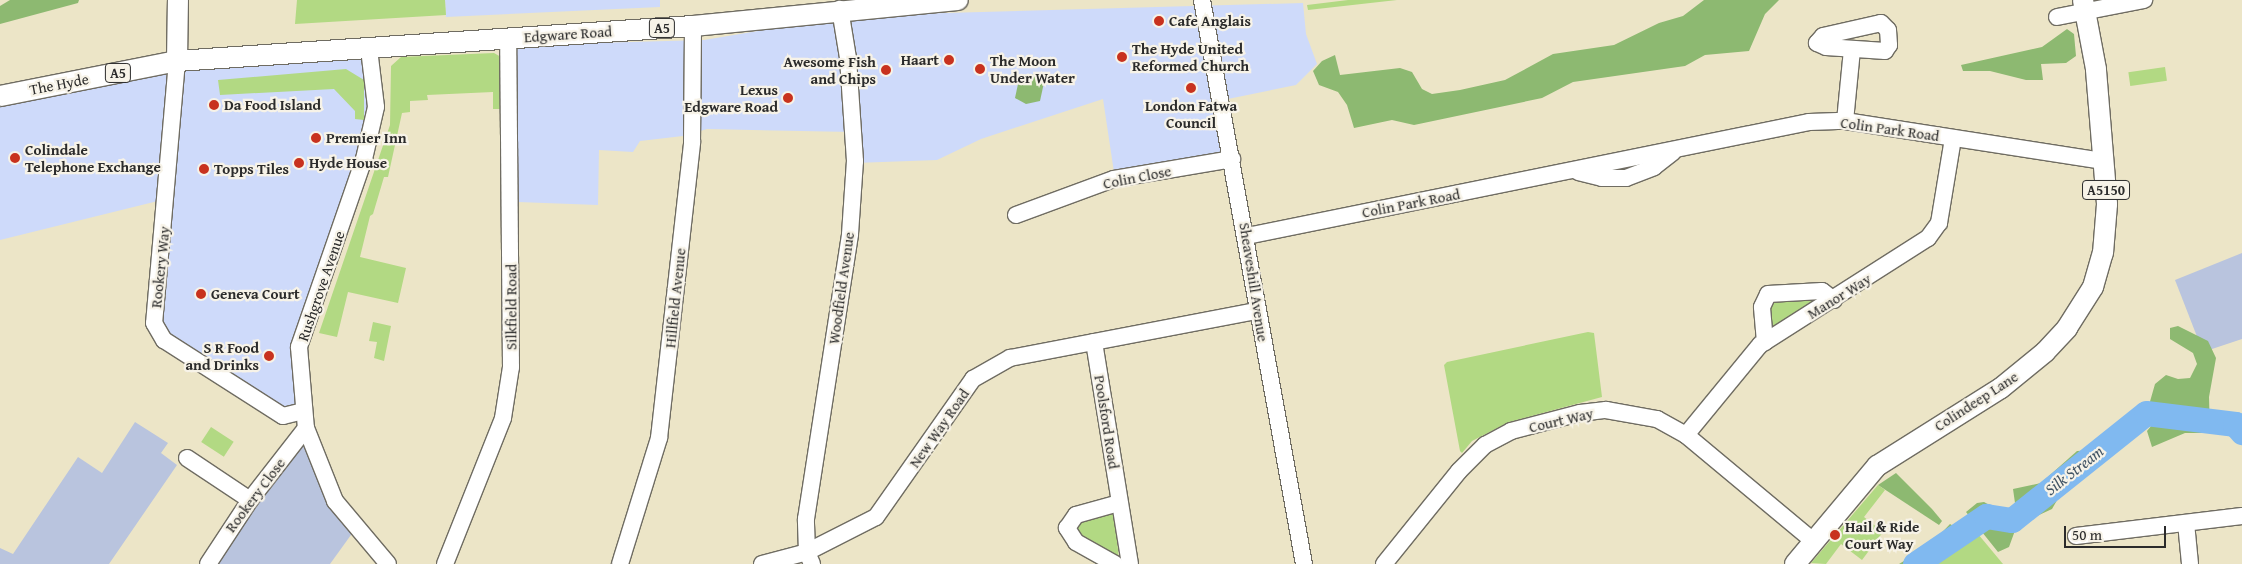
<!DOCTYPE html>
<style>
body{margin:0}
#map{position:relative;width:2242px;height:564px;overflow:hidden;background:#ece5c7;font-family:"Gentium Book Plus",serif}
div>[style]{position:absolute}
.built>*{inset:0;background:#cedafa}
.industrial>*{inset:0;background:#b9c4de}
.green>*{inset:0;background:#b2d983;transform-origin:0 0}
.forest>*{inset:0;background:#8db971}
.river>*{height:25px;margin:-12.5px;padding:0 12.5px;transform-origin:12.5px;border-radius:12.5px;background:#80b9f0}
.roads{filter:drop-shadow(1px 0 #6f6c62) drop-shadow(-1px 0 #6f6c62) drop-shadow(0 1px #6f6c62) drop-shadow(0 -1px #6f6c62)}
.minor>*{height:16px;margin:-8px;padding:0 8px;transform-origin:8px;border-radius:8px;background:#fff}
.major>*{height:20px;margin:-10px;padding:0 10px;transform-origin:10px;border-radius:10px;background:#fff}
.dots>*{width:14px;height:14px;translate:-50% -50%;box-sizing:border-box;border:2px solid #f7f3e8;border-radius:50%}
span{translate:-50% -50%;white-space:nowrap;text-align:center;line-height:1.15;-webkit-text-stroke:4.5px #f7f3e8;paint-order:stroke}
.shield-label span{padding:1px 4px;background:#f7f3e8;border:1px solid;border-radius:4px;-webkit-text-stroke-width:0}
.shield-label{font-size:14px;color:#2b2b2b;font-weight:700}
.poi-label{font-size:15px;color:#2b2b2b;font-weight:700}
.left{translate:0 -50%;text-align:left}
.right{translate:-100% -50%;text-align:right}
.street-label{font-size:15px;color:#2b2b2b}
.water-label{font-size:16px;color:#445666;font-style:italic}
.scale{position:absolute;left:2064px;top:526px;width:102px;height:22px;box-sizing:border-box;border:2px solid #2b2b2b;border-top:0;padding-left:6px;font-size:15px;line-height:18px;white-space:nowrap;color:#2b2b2b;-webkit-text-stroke:4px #f7f3e8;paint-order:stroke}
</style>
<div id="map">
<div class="built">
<div style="clip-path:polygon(445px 0,660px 0,660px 7px,446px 17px)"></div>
<div style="clip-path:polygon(1303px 3px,1306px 34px,1317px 64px,1296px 85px,1223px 100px,1232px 159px,1115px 179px,1103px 99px,981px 139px,937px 160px,855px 163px,852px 132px,707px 129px,683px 136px,640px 141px,633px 152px,599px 150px,598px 205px,518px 202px,515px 53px,521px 45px,704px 40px,817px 21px,873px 15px)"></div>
<div style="clip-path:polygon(369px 49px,375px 106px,299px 347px,303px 412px,284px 417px,154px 323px,166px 199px,0 240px,0 100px,164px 61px)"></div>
</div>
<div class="industrial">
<div style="clip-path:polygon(2242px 253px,2242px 339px,2203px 352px,2175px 280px)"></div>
<div style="clip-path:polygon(135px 422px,168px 443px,161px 453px,177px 465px,109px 564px,0 564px,0 548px,13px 554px,78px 457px,102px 473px)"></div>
<div style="clip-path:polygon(306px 428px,356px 528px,330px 564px,208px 564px)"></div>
</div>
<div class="green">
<div style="clip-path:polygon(297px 0,445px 0,446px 15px,295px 24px)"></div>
<div style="clip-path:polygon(1348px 0,1397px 0,1308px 10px,1307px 5px)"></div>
<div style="clip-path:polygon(494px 53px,501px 57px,500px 109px,493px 109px,493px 92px,427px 95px,428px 100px,410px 101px,410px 112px,402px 113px,388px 177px,384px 177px,373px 214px,370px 216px,360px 257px,406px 268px,398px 303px,348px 292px,337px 337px,319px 333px,390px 125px,391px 66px,401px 57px)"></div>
<div style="left:2165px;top:67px;width:14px;height:37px;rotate:82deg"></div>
<div style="clip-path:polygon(346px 69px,364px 80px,364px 120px,355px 119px,355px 111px,334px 89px,220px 95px,218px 80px)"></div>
<div style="clip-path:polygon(1815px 295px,1820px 302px,1769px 333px,1766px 307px,1772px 297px)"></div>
<div style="clip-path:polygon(373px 322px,391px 326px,384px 361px,374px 358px,377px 342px,369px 341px)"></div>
<div style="clip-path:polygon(1588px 332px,1594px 333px,1602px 397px,1509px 422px,1472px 441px,1462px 453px,1460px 451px,1444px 365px,1447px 362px)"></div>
<div style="left:211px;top:427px;width:27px;height:18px;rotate:33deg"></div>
<div style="clip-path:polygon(1878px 485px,1885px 490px,1864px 517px,1883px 532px,1862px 560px,1841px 544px,1826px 564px,1811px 563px)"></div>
<div style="clip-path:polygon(1114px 508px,1119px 560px,1083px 539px,1073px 528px,1082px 516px)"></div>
<div style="clip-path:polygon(1973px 528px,2003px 564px,1923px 564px)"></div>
</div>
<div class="forest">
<div style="clip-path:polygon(10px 0,79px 0,78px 3px,0 24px,0 6px)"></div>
<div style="clip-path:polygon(1704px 0,1779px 0,1765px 14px,1749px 51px,1705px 55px,1685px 66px,1573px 82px,1542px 98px,1414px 125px,1392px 120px,1354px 128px,1347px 105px,1338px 92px,1319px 85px,1313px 71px,1322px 61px,1335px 55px,1340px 75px,1400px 68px,1412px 72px,1422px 89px,1432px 94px,1460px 90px,1505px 80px,1553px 54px,1614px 45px,1659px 23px,1683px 16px)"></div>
<div style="clip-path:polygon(2067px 29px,2074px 34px,2076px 56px,2066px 63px,2041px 64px,2043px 80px,2026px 80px,1990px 71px,1963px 71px,1961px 65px,2042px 47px)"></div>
<div style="clip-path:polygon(1036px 74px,1045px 78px,1040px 101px,1026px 104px,1015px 98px,1018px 84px,1028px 75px)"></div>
<div style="clip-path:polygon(2178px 326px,2208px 341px,2216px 358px,2209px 397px,2210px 433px,2185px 433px,2152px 447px,2147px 431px,2152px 425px,2136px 428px,2060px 495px,2052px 509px,2017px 525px,2009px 547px,1998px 552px,1966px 512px,1977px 503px,1984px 502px,2004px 513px,2015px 503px,2013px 489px,2041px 483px,2077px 451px,2096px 450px,2149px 405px,2155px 384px,2166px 375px,2178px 379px,2190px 378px,2197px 364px,2193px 353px,2170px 339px,2170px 328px)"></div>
<div style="clip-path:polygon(1896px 473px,1932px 509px,1942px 521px,1939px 525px,1878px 485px)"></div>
<div style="clip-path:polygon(1950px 524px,1958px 529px,1960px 536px,1919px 564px,1899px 564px,1930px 545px)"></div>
</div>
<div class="river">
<div style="left:1915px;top:564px;width:86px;rotate:-34.1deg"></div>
<div style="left:1986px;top:516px;width:26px;rotate:9deg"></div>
<div style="left:2012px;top:520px;width:171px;rotate:-38.6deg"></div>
<div style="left:2146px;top:413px;width:90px;rotate:7deg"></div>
<div style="left:2235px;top:424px;width:11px;rotate:49deg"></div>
</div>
<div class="roads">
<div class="minor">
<div style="left:1202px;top:0;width:573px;rotate:79.75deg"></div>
<div style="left:2057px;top:17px;width:89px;rotate:-11.1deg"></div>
<div style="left:1881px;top:23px;width:10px;rotate:45deg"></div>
<div style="left:1888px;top:30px;width:15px;rotate:86deg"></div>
<div style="left:1889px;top:45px;width:7px;rotate:124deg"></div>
<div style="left:1885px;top:51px;width:59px;rotate:-176.1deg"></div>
<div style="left:1826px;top:47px;width:10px;rotate:-156deg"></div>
<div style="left:1817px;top:43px;width:9px;rotate:-49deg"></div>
<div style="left:1823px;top:36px;width:59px;rotate:-12.6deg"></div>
<div style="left:369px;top:49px;width:58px;rotate:83.1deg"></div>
<div style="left:376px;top:107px;width:53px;rotate:103deg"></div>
<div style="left:364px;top:159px;width:199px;rotate:109.1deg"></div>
<div style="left:299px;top:347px;width:81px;rotate:85.1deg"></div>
<div style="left:306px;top:428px;width:79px;rotate:68.3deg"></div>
<div style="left:335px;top:501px;width:82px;rotate:49.9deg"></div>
<div style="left:177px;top:61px;width:263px;rotate:95deg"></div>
<div style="left:154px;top:323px;width:20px;rotate:60deg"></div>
<div style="left:164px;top:340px;width:141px;rotate:32.6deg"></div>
<div style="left:283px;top:416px;width:21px;rotate:-14deg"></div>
<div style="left:1845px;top:121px;width:72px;rotate:-84.4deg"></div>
<div style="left:1578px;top:172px;width:25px;rotate:14deg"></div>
<div style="left:1602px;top:178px;width:24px"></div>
<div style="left:1626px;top:178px;width:30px;rotate:-21deg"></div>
<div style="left:1654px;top:167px;width:24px;rotate:-38deg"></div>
<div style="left:1016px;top:215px;width:104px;rotate:-20.2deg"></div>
<div style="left:1114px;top:179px;width:120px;rotate:-9.6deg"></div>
<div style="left:1247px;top:236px;width:573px;rotate:-11.47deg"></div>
<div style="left:1809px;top:122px;width:36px;rotate:-2deg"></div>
<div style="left:1845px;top:121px;width:262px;rotate:8.8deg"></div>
<div style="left:1094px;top:342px;width:225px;rotate:80.8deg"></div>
<div style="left:1765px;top:342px;width:35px;rotate:-95deg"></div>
<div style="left:1762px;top:307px;width:14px;rotate:-65deg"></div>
<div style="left:1768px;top:294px;width:54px;rotate:-3.2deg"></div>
<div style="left:1822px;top:291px;width:15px;rotate:37deg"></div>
<div style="left:1686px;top:435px;width:117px;rotate:-50.6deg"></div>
<div style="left:1760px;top:345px;width:199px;rotate:-32.5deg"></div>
<div style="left:1928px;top:238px;width:19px;rotate:-54deg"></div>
<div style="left:1939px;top:223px;width:86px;rotate:-80.6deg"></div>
<div style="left:187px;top:458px;width:76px;rotate:33.7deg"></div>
<div style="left:2186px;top:523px;width:41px;rotate:84.4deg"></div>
<div style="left:2076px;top:536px;width:167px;rotate:-6.9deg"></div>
<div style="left:208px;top:564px;width:77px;rotate:-56.7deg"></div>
<div style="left:250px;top:500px;width:91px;rotate:-52.1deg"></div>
<div style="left:445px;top:564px;width:157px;rotate:-68.3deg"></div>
<div style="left:503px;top:418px;width:52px;rotate:-81.1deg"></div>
<div style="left:511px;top:367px;width:328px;rotate:-90.5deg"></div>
<div style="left:620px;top:564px;width:132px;rotate:-72.8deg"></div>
<div style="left:659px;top:438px;width:298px;rotate:-83.6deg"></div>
<div style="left:692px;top:142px;width:116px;rotate:-89.5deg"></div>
<div style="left:762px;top:564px;width:47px;rotate:-14.9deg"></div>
<div style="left:807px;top:552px;width:77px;rotate:-26.9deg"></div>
<div style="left:876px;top:517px;width:169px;rotate:-54.9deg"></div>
<div style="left:973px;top:379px;width:43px;rotate:-29.6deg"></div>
<div style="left:1010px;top:358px;width:251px;rotate:-10.8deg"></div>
<div style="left:812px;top:564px;width:13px;rotate:-113deg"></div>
<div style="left:807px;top:552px;width:33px;rotate:-92deg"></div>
<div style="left:806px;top:519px;width:288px;rotate:-81.2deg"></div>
<div style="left:850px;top:234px;width:73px;rotate:-86.1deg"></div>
<div style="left:855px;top:161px;width:103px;rotate:-93.9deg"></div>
<div style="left:848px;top:58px;width:50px;rotate:-99.3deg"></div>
<div style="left:1115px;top:564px;width:45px;rotate:-150.6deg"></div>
<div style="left:1076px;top:542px;width:17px;rotate:-123deg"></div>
<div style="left:1067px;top:528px;width:16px;rotate:-55deg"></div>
<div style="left:1076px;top:515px;width:45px;rotate:-15.6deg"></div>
<div style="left:1384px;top:564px;width:119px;rotate:-51.1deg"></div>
<div style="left:1459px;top:471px;width:37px;rotate:-45deg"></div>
<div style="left:1485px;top:445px;width:30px;rotate:-28deg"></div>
<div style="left:1511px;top:431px;width:71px;rotate:-14.6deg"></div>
<div style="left:1580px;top:413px;width:26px;rotate:-7deg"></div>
<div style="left:1606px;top:410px;width:52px;rotate:10deg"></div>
<div style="left:1657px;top:419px;width:33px;rotate:29deg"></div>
<div style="left:1686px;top:435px;width:165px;rotate:39.8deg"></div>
</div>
<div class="major">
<div style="left:177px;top:61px;width:61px;rotate:-89.1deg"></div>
<div style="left:0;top:96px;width:180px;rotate:-11.2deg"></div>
<div style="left:177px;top:61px;width:517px;rotate:-3.88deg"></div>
<div style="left:693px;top:26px;width:266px;rotate:-5.6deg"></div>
<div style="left:1795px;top:564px;width:128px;rotate:-50.1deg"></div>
<div style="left:1877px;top:466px;width:146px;rotate:-32.2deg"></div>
<div style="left:2001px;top:388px;width:57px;rotate:-39.3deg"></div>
<div style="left:2045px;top:352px;width:33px;rotate:-47deg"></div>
<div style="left:2067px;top:328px;width:49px;rotate:-57.6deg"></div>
<div style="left:2093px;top:287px;width:35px;rotate:-74deg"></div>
<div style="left:2103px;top:253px;width:49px;rotate:-85.3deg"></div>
<div style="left:2107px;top:204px;width:135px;rotate:-94.7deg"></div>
<div style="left:2096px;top:69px;width:70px;rotate:-100.7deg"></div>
</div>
</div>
<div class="dots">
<div style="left:1159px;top:21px;background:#c8321e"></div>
<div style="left:1122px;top:57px;background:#c8321e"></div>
<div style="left:949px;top:60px;background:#c8321e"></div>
<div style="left:980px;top:69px;background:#c8321e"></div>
<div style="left:886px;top:70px;background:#c8321e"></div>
<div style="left:1191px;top:88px;background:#c8321e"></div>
<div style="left:788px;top:98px;background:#c8321e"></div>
<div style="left:214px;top:105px;background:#c8321e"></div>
<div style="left:316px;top:138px;background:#c8321e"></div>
<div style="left:15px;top:158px;background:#c8321e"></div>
<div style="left:299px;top:163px;background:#c8321e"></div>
<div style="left:204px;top:169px;background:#c8321e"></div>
<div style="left:201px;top:294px;background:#c8321e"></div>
<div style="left:269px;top:356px;background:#c8321e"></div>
<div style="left:1835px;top:535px;background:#c8321e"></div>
</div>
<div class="shield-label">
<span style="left:662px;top:28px">A5</span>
<span style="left:118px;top:73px">A5</span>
<span style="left:2106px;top:190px">A5150</span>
</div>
<div class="poi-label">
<span class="left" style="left:1169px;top:21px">Cafe Anglais</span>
<span class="left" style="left:1132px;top:57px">The Hyde United<br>Reformed Church</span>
<span class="right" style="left:939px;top:60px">Haart</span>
<span class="left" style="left:990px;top:69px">The Moon<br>Under Water</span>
<span class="right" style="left:876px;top:70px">Awesome Fish<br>and Chips</span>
<span class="right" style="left:778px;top:98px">Lexus<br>Edgware Road</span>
<span class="left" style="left:224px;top:105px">Da Food Island</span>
<span style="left:1191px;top:114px">London Fatwa<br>Council</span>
<span class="left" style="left:326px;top:138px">Premier Inn</span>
<span class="left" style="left:25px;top:158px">Colindale<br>Telephone Exchange</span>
<span class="left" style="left:309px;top:163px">Hyde House</span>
<span class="left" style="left:214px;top:169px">Topps Tiles</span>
<span class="left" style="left:211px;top:294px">Geneva Court</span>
<span class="right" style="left:259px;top:356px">S R Food<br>and Drinks</span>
<span class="left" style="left:1845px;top:535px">Hail &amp; Ride<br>Court Way</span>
</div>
<div class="street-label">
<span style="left:568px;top:34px;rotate:-4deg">Edgware Road</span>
<span style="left:59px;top:84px;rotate:-11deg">The Hyde</span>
<span style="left:1890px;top:129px;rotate:8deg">Colin Park Road</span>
<span style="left:1137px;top:177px;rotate:-11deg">Colin Close</span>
<span style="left:1411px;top:203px;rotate:-11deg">Colin Park Road</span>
<span style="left:160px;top:267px;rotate:-84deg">Rookery Way</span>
<span style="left:1254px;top:282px;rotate:81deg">Sheaveshill Avenue</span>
<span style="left:321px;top:286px;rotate:-71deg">Rushgrove Avenue</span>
<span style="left:841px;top:288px;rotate:-82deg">Woodfield Avenue</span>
<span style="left:1839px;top:296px;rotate:-32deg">Manor Way</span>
<span style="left:675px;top:298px;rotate:-84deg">Hillfield Avenue</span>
<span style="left:511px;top:307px;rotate:-90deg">Silkfield Road</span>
<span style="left:1976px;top:401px;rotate:-33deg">Colindeep Lane</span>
<span style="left:1561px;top:420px;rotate:-13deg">Court Way</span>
<span style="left:1107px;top:422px;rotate:81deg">Poolsford Road</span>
<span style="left:939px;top:428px;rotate:-55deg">New Way Road</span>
<span style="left:255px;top:495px;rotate:-53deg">Rookery Close</span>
</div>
<div class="water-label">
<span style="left:2074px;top:470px;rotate:-38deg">Silk Stream</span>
</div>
<div class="scale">50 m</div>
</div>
